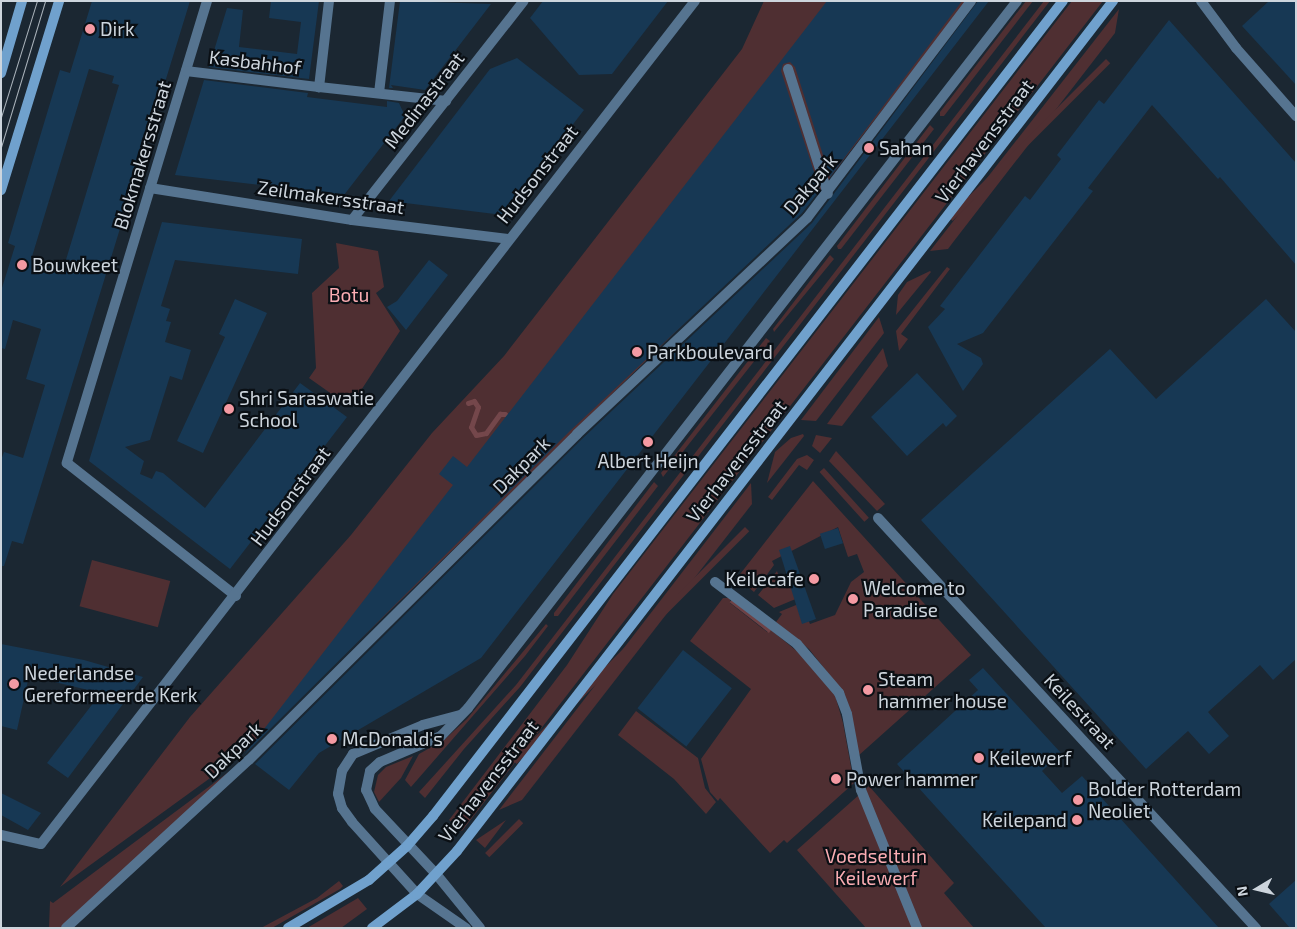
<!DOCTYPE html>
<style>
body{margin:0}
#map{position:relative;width:1297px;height:929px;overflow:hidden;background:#1b2732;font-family:"Exo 2",sans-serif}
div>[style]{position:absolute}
.green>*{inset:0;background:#4f2f32;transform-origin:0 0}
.forest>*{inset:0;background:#6d4145;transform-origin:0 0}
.stream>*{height:5px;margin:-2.5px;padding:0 2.5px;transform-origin:2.5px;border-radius:2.5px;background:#74474b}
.building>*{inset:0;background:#173854;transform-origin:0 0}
.street>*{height:10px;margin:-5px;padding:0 5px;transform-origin:5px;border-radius:5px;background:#567490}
.secondary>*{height:10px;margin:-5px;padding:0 5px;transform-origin:5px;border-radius:5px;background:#70a1cd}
.tram>*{height:1px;margin:-0.5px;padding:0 0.5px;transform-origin:0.5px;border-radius:0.5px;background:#a9b2ba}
.dots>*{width:14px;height:14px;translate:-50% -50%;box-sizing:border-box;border:2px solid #0a0f14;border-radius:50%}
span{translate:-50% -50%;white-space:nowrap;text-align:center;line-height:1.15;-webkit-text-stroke:4.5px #0a0f14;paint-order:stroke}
.poi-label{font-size:19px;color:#cdd5dd}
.left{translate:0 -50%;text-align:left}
.right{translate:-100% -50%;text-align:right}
.street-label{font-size:19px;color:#cdd5dd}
.park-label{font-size:19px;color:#fbadb3}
.frame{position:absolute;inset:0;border:2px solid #cdd5dd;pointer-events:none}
.north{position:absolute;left:1232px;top:864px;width:50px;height:50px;-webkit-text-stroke:4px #0a0f14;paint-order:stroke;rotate:261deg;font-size:14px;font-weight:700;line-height:20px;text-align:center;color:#cdd5dd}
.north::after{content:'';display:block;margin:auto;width:18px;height:22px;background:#cdd5dd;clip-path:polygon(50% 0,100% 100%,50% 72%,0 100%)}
</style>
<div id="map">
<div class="green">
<div style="clip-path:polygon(764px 1px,967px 1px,821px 189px,489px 515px,235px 760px,60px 887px,190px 717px,351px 535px,432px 433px,504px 356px,742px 49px)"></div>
<div style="clip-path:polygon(1026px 1px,1033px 1px,944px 116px,940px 116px,940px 112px)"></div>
<div style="clip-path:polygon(1044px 1px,1050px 1px,520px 687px,464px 749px,425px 798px,419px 792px,516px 685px)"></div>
<div style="clip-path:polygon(1072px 1px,1103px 1px,462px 831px,449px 820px,567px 665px,613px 594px)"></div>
<div style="clip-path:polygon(1119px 9px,1115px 33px,954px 241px,948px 249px,930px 251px)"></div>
<div style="left:1106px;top:59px;width:6px;height:223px;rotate:45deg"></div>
<div style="clip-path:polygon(930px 125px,934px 129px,841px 249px,838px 249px,837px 246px)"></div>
<div style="clip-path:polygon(336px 243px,378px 251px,384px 287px,376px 293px,400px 331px,350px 407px,309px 378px,316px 368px,312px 293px,339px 268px)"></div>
<div style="clip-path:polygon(830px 255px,834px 259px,774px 332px,773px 329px)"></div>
<div style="clip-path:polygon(947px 267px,950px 269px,901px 334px,908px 339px,899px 351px,896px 331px)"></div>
<div style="clip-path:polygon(930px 271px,931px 272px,896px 315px,898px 295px,907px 282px)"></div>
<div style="clip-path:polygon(879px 317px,884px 333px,816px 421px,801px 420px)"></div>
<div style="clip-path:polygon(766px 338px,770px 341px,663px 477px,661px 473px)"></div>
<div style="clip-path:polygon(883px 348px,888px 366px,842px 426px,827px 424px)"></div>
<div style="clip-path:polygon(803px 434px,804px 436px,767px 483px,775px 452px,791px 438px)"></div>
<div style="clip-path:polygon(816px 435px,832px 438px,820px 453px,812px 446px)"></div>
<div style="clip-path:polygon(836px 451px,885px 504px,877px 511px,829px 461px)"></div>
<div style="clip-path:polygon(807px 455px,814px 460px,807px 470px,799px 465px,772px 500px,768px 497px,797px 459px)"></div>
<div style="left:824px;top:468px;width:67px;height:6px;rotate:48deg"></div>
<div style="clip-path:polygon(813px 481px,971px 655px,858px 756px,843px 692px,809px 649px,776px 622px,782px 614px,779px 612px,801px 603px,810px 624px,835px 615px,851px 582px,864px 572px,857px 554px,848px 557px,838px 527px,772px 561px,774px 565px,754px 592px,737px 578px)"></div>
<div style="clip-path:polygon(654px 482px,658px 486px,558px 616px,554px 616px,554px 613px)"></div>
<div style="clip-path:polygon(751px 483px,752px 504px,522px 800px,499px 810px)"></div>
<div style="left:745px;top:527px;width:6px;height:329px;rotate:45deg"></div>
<div style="left:92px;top:560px;width:81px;height:48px;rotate:15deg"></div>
<div style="clip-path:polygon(777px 571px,781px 582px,790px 579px,798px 598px,774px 608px,758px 595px)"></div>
<div style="clip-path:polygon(723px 598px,730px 598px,730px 603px,767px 632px,771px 630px,804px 657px,835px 695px,843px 723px,854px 783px,787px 843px,784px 840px,770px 853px,720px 798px,718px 801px,710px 792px,701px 759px,751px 689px,690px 641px)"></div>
<div style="clip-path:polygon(546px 624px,548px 626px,525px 656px,411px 787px,405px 780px,419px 754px,444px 740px,467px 719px)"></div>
<div style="clip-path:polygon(636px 711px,698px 758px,705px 788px,716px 802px,706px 814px,674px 779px,618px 735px)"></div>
<div style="clip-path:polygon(413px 756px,401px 778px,379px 802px,374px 792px,378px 775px,386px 767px)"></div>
<div style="clip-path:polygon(238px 765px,64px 928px,49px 928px,50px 901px,53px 903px)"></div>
<div style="clip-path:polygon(869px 786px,954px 883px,944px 893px,974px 928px,866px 928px,797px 850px)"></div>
<div style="left:519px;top:819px;width:6px;height:48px;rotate:45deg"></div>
<div style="clip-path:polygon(506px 820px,485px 848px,476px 840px)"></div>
<div style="clip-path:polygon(339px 881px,343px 886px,340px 889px,272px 928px,261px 928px,317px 898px)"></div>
<div style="clip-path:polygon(358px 898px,367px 909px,341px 928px,307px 928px)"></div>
</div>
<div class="forest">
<div style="left:732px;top:599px;width:50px;height:4px;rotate:38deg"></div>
</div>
<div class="stream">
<div style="left:468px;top:403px;width:6px;rotate:-18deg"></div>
<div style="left:474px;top:401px;width:7px;rotate:56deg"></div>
<div style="left:478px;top:407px;width:21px;rotate:109deg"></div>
<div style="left:471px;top:427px;width:9px;rotate:58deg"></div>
<div style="left:476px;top:435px;width:10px;rotate:-11deg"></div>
<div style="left:486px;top:433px;width:24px;rotate:-54deg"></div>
<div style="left:500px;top:414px;width:5px"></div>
</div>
<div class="building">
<div style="clip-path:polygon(evenodd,92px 1px,190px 1px,23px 544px,12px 541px,4px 566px,1px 566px,1px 460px,4px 452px,23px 458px,45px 385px,26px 379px,41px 329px,13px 320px,5px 349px,1px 348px,1px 291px,15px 246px,8px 243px,60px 70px,70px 73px,92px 1px,89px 69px,114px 76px,112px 83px,119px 85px,65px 263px,58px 261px,56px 268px,31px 260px,89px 69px)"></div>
<div style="clip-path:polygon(271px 1px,319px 1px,309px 79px,209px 67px,227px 8px,243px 10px,239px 47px,297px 54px,301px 22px,269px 18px)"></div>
<div style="clip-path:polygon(400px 1px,491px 4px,425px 90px,391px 85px,393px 88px,389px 88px)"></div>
<div style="clip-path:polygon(543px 1px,668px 1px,612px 74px,579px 75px,530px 18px)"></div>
<div style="clip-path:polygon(827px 1px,962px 1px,830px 177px,795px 67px,790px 62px,783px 64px,781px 71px,820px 190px,802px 213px,572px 429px,244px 755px,453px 485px,439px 474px,453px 456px,467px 467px)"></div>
<div style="clip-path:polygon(978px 1px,989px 1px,481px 658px,319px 753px,289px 790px,255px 764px,582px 439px,812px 223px)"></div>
<div style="clip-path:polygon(1269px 1px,1296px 1px,1296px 85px,1242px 26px)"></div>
<div style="clip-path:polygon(1169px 20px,1296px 163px,1296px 265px,1220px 177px,1218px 179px,1152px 105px,1088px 188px,1093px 191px,983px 333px,957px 344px,981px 358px,983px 364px,963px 391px,928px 327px,945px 309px,940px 306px,1025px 196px,1030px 200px,1061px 159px,1057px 155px,1099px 100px,1104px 104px)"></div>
<div style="clip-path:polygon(517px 58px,584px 110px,503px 215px,389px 201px,490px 69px)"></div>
<div style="clip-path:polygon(204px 80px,308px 93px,307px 97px,387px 107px,387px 101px,399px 103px,405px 116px,344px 195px,175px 175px)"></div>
<div style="clip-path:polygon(162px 222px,302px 239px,298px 274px,175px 260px,161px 306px,170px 309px,166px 321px,171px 322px,165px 342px,191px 350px,182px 380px,170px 376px,150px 440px,125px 447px,144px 461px,140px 474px,152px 479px,156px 471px,163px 473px,205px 508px,300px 383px,347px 417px,230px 569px,89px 461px)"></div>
<div style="clip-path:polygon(429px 260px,448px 275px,406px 330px,387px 307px,397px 301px)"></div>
<div style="clip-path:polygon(235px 299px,267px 313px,203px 453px,177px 441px,225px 337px,219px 334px)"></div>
<div style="clip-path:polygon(1266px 299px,1296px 332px,1296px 659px,1273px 680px,1260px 665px,1208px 712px,1229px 736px,1209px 754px,1188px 731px,1146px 769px,921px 520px,1110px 349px,1156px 399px)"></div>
<div style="clip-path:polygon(917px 373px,957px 416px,946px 427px,943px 423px,907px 456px,871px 417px)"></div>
<div style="left:838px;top:528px;width:16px;height:19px;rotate:72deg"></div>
<div style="clip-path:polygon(790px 546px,816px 619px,802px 624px,779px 550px)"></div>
<div style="clip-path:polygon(1px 644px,84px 660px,143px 677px,68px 778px,47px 763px,101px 693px,29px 676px,17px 730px,1px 726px)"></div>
<div style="left:683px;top:650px;width:62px;height:74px;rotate:38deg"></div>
<div style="clip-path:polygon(983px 668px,1061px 753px,1042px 771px,1062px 793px,1082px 776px,1219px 928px,1046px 928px,993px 870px,897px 764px,978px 690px,969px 680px)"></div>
<div style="clip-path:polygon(1px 793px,41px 813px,28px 830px,1px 815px)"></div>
<div style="clip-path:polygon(1296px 880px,1296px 928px,1290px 928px,1269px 904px)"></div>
</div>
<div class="street">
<div style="left:207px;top:1px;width:483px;rotate:106.9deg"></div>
<div style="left:67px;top:463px;width:215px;rotate:38.2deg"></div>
<div style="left:329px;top:1px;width:87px;rotate:96.6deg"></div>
<div style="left:319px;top:87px;width:128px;rotate:6.3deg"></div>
<div style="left:1201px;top:1px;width:59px;rotate:53.3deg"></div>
<div style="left:1236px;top:48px;width:91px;rotate:48.6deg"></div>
<div style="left:788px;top:69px;width:131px;rotate:72.3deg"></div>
<div style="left:186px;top:71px;width:134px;rotate:6.9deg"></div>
<div style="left:379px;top:93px;width:93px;rotate:-83.2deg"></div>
<div style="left:150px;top:188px;width:205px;rotate:9deg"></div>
<div style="left:352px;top:220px;width:157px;rotate:6.9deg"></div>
<div style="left:352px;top:220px;width:278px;rotate:-51.9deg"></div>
<div style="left:878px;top:518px;width:558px;rotate:47.33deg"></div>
<div style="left:715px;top:582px;width:103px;rotate:37.1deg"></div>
<div style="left:797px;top:644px;width:65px;rotate:49.4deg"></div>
<div style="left:839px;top:693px;width:22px;rotate:69deg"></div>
<div style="left:847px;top:714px;width:77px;rotate:79.6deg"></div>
<div style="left:861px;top:790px;width:149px;rotate:67.9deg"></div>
<div style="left:460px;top:715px;width:38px;rotate:165deg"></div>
<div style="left:423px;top:725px;width:76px;rotate:157.5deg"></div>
<div style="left:353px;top:754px;width:20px;rotate:123deg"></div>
<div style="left:342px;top:771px;width:23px;rotate:100deg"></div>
<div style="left:338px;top:794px;width:15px;rotate:74deg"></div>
<div style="left:342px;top:808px;width:17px;rotate:54deg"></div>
<div style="left:352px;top:822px;width:97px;rotate:47.9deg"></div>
<div style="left:417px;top:894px;width:60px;rotate:34.8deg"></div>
<div style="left:1px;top:835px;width:41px;rotate:12.7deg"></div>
<div style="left:41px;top:844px;width:1067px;rotate:-52.2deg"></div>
<div style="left:66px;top:928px;width:248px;rotate:-42.6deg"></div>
<div style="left:249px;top:760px;width:462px;rotate:-44.8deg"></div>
<div style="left:577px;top:434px;width:316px;rotate:-43.2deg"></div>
<div style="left:807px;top:218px;width:272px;rotate:-52.9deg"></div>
<div style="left:480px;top:928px;width:68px;rotate:-129.1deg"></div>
<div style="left:437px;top:875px;width:91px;rotate:-133.2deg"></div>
<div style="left:375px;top:809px;width:21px;rotate:-115deg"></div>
<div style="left:366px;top:790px;width:19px;rotate:-78deg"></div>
<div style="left:370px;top:771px;width:13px;rotate:-42deg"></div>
<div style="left:380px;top:762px;width:66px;rotate:-23.1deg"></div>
<div style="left:441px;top:736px;width:39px;rotate:-46deg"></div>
<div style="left:468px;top:708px;width:895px;rotate:-52.17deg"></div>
</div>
<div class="secondary">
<div style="left:1px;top:73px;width:75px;rotate:-73.7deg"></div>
<div style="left:1px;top:190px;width:198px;rotate:-72.9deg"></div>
<div style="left:288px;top:928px;width:94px;rotate:-30.7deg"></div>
<div style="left:369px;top:880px;width:51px;rotate:-41.8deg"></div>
<div style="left:407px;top:846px;width:40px;rotate:-49deg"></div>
<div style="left:433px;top:816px;width:1030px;rotate:-52.3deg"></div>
<div style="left:372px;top:928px;width:56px;rotate:-37.1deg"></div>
<div style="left:417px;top:894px;width:59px;rotate:-47.1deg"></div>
<div style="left:457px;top:851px;width:1074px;rotate:-52.34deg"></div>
</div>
<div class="tram">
<div style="left:1px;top:117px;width:121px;rotate:-72.8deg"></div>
<div style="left:1px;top:147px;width:152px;rotate:-73.2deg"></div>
</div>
<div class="dots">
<div style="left:90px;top:29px;background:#f49aa3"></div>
<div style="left:869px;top:148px;background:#f49aa3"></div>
<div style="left:22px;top:265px;background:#f49aa3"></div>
<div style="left:637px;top:352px;background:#f49aa3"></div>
<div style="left:229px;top:409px;background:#f49aa3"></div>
<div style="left:648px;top:442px;background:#f49aa3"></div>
<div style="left:814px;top:579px;background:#f49aa3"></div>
<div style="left:853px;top:599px;background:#f49aa3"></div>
<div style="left:14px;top:684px;background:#f49aa3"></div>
<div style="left:868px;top:690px;background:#f49aa3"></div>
<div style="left:332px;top:739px;background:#f49aa3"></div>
<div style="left:979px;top:758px;background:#f49aa3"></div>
<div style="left:836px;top:779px;background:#f49aa3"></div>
<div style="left:1078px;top:800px;background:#f49aa3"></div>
<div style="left:1077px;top:820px;background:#f49aa3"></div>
</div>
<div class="poi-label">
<span class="left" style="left:100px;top:29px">Dirk</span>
<span class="left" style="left:879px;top:148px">Sahan</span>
<span class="left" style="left:32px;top:265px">Bouwkeet</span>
<span class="left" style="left:647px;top:352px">Parkboulevard</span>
<span class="left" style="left:239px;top:409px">Shri Saraswatie<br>School</span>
<span style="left:648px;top:461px">Albert Heijn</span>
<span class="right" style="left:804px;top:579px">Keilecafe</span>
<span class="left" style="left:863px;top:599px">Welcome to<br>Paradise</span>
<span class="left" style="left:24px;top:684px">Nederlandse<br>Gereformeerde Kerk</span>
<span class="left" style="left:878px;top:690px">Steam<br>hammer house</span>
<span class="left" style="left:342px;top:739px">McDonald's</span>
<span class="left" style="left:989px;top:758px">Keilewerf</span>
<span class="left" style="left:846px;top:779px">Power hammer</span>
<span class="left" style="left:1088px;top:800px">Bolder Rotterdam<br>Neoliet</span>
<span class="right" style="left:1067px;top:820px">Keilepand</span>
</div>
<div class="street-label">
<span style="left:255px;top:62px;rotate:7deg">Kasbahhof</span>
<span style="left:424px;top:100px;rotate:-52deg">Medinastraat</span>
<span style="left:984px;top:141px;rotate:-53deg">Vierhavensstraat</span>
<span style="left:142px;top:155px;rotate:-73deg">Blokmakersstraat</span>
<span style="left:537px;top:174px;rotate:-52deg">Hudsonstraat</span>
<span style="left:810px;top:184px;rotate:-50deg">Dakpark</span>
<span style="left:331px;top:197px;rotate:8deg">Zeilmakersstraat</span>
<span style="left:736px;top:461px;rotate:-52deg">Vierhavensstraat</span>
<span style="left:521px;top:465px;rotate:-45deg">Dakpark</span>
<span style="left:290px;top:496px;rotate:-53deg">Hudsonstraat</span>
<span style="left:1080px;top:711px;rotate:47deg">Keilestraat</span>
<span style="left:233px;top:750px;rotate:-44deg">Dakpark</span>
<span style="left:488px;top:781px;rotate:-52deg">Vierhavensstraat</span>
</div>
<div class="park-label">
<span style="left:349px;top:295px">Botu</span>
<span style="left:876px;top:867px">Voedseltuin<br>Keilewerf</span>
</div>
<div class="frame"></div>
<div class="north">N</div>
</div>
